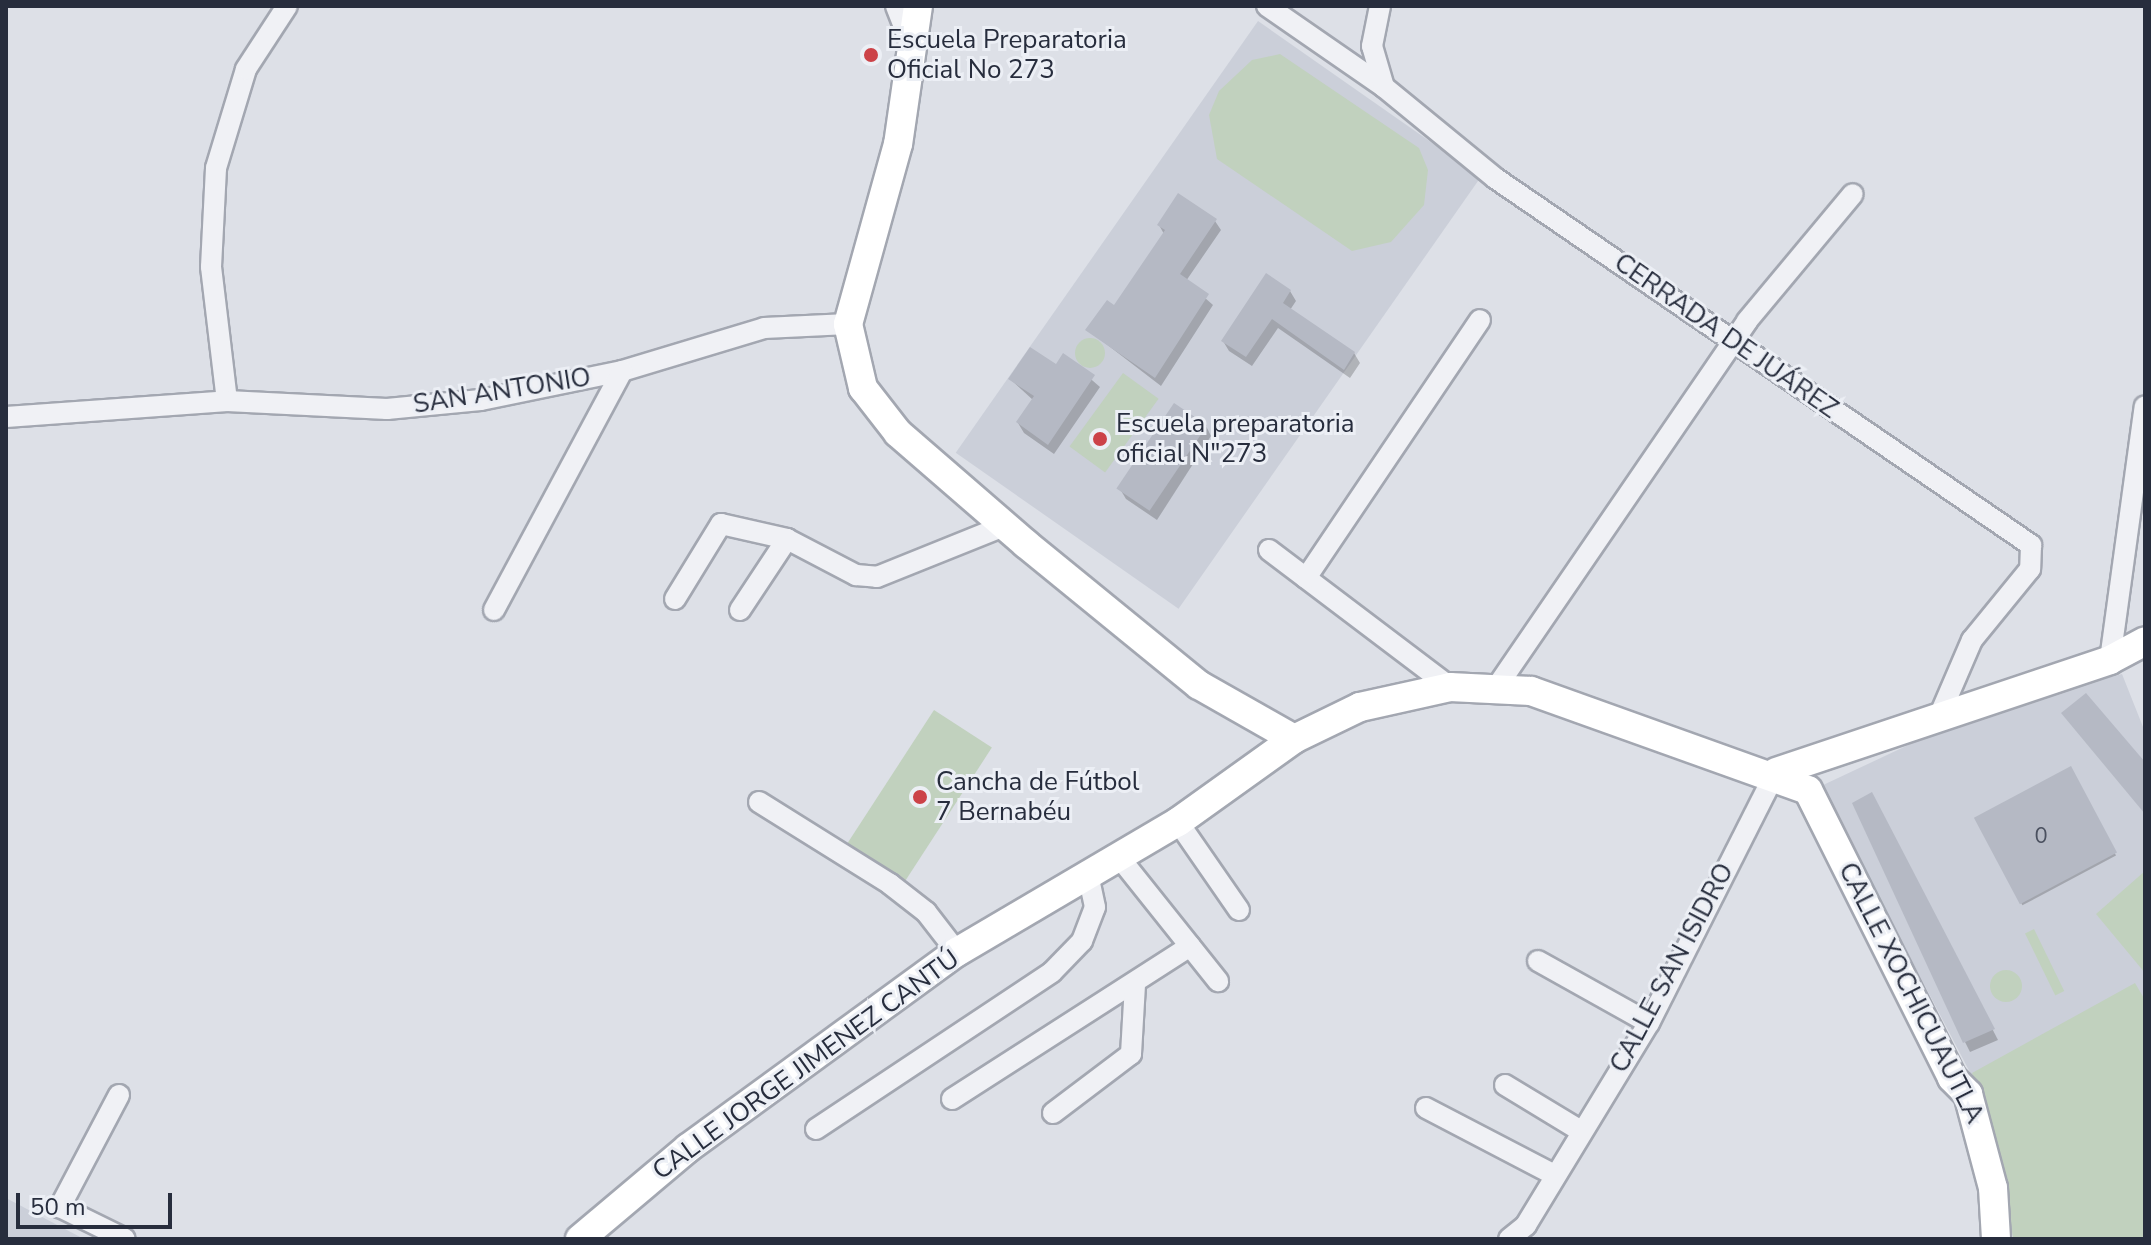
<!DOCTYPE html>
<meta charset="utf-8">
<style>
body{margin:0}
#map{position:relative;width:2151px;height:1245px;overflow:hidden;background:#dde0e7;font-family:"Nunito Sans",sans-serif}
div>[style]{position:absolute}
.built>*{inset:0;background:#cbcfd9;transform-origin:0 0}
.green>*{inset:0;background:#c1d1be;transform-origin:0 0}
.round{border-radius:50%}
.shadow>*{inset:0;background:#0003;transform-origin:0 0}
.building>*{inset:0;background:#b5b9c4;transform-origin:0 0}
.roads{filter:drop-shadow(2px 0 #a3a7b1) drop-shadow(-2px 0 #a3a7b1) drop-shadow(0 2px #a3a7b1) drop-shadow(0 -2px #a3a7b1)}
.street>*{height:20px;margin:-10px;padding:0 10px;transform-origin:10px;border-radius:10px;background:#f0f1f5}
.secondary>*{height:28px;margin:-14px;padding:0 14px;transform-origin:14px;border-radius:14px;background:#fff}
.dots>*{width:22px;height:22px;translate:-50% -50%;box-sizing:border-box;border:4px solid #eceff5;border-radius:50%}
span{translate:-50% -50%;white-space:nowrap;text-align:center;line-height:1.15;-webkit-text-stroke:6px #eceff5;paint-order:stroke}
.number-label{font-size:22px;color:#4a505f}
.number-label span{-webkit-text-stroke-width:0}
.poi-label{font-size:26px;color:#272d3d}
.left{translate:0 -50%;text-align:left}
.street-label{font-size:26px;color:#272d3d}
.frame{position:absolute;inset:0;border:8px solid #272d3d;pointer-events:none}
.scale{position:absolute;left:16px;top:1193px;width:156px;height:36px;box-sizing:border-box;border:4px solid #272d3d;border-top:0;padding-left:10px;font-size:24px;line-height:28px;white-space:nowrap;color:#272d3d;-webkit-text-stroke:6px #eceff5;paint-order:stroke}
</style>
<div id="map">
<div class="built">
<div style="left:1258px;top:21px;width:272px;height:527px;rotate:35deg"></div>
<div style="clip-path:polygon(2122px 674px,2145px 732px,2145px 1239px,2013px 1239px,1988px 1107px,1821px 786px,1970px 716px)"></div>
<div style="clip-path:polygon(6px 1198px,84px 1239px,6px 1239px)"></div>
</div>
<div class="green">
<div style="clip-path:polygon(1280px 54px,1419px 148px,1428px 170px,1424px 205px,1391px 242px,1352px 251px,1217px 159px,1209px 115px,1219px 91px,1252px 60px)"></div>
<div class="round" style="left:1075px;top:338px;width:30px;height:30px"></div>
<div style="left:1123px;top:373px;width:44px;height:91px;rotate:36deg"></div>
<div style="left:934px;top:710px;width:69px;height:161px;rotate:33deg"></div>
<div style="clip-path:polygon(2145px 871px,2145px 973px,2096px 914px)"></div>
<div style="left:2034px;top:929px;width:69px;height:10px;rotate:64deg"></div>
<div class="round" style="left:1990px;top:970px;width:32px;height:32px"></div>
<div style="clip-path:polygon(2135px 983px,2145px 1000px,2145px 1239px,2013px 1239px,2003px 1163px,1972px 1073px)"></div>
</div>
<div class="shadow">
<div style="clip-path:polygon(1215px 221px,1221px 230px,1186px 281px,1213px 305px,1161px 386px,1088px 330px,1115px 308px,1164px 234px,1159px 225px)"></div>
<div style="clip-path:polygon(1290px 291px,1296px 301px,1290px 310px,1354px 353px,1360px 363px,1350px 378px,1278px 328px,1252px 366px,1229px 351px,1223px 341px)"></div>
<div style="clip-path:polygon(1064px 356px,1100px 387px,1054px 454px,1024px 433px,1018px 423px,1033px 400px,1010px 379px,1056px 367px)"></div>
<div style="clip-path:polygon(1206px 426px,1211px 436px,1157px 520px,1126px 499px,1120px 489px)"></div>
<div style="left:2070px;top:769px;width:98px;height:106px;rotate:62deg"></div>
<div style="clip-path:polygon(1877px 804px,1998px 1040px,1970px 1052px,1965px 1042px)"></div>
</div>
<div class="building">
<div style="clip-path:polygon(1178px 193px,1217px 219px,1180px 274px,1209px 294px,1155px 378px,1085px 330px,1107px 300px,1114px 305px,1165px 230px,1157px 225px)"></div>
<div style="clip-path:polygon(1266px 273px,1291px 290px,1283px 303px,1355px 352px,1344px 370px,1272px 319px,1246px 357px,1221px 341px)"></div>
<div style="clip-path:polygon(1030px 347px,1056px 364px,1063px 353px,1095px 375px,1048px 445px,1016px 422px,1034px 396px,1008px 379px)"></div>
<div style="left:1174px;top:403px;width:40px;height:103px;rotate:34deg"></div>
<div style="clip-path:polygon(2086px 693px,2145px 762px,2145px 814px,2061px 713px)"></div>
<div style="left:2071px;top:766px;width:98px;height:110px;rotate:62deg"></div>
<div style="clip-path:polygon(1872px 792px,1995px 1029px,1963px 1043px,1852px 803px)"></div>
</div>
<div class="roads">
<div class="street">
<div style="left:896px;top:6px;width:44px;rotate:68.7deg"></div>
<div style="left:1267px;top:6px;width:142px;rotate:34.7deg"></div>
<div style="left:1384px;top:87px;width:144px;rotate:39.3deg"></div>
<div style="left:1495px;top:178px;width:650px;rotate:34.4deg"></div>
<div style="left:2031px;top:545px;width:24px;rotate:92deg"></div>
<div style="left:2030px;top:569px;width:92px;rotate:129.2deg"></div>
<div style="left:1972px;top:640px;width:78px;rotate:113.3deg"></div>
<div style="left:1380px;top:6px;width:41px;rotate:101.3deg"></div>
<div style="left:1372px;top:46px;width:43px;rotate:73.7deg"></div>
<div style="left:227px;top:401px;width:135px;rotate:-96.8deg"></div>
<div style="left:211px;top:267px;width:99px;rotate:-87.1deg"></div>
<div style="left:216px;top:168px;width:103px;rotate:-73.1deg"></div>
<div style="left:246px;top:69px;width:75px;rotate:-56.9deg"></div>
<div style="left:6px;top:417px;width:222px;rotate:-4.1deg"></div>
<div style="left:227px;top:401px;width:160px;rotate:2.9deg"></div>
<div style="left:387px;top:409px;width:94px;rotate:-5.5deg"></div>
<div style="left:481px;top:400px;width:144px;rotate:-11.6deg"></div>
<div style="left:622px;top:371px;width:148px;rotate:-16.8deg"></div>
<div style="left:764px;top:328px;width:84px;rotate:-2.7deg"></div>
<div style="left:1269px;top:550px;width:227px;rotate:37.1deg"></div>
<div style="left:1306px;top:578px;width:311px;rotate:-56deg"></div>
<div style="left:675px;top:599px;width:88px;rotate:-58.5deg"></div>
<div style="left:721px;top:524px;width:68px;rotate:12.8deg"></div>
<div style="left:787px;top:539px;width:78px;rotate:27.6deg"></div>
<div style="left:856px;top:575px;width:21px;rotate:5deg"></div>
<div style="left:877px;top:577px;width:137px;rotate:-21.9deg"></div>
<div style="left:494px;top:610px;width:271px;rotate:-61.8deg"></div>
<div style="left:740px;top:610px;width:85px;rotate:-56.5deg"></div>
<div style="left:2110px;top:660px;width:256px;rotate:-82.2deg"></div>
<div style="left:1496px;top:688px;width:445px;rotate:-55.6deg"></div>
<div style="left:1747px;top:321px;width:165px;rotate:-50.2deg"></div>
<div style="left:759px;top:802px;width:155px;rotate:32deg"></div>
<div style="left:890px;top:884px;width:46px;rotate:37.9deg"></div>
<div style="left:926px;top:912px;width:51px;rotate:52.2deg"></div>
<div style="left:1178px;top:822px;width:107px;rotate:55.3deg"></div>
<div style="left:1119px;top:857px;width:159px;rotate:51.4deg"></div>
<div style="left:1538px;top:961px;width:127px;rotate:29.2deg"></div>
<div style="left:1505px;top:1085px;width:89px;rotate:31.2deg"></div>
<div style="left:119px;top:1095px;width:127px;rotate:117.8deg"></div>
<div style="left:60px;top:1207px;width:72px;rotate:26.2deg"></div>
<div style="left:952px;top:1099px;width:283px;rotate:-32.7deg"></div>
<div style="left:1426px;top:1108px;width:143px;rotate:27.5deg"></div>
<div style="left:1053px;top:1113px;width:98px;rotate:-37.1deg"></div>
<div style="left:1131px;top:1054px;width:69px;rotate:-86.7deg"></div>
<div style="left:816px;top:1129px;width:283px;rotate:-33.6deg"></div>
<div style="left:1052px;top:972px;width:43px;rotate:-45.9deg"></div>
<div style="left:1082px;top:941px;width:36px;rotate:-69deg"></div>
<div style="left:1095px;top:907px;width:33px;rotate:-102deg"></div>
<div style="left:1509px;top:1239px;width:22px;rotate:-39deg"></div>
<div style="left:1526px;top:1225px;width:237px;rotate:-58.7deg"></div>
<div style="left:1649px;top:1023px;width:281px;rotate:-63.2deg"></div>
</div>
<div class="secondary">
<div style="left:918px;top:6px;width:139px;rotate:98.2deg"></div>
<div style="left:898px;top:144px;width:187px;rotate:105.5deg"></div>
<div style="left:848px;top:324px;width:66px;rotate:76.8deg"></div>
<div style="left:863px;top:388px;width:57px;rotate:52.1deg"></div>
<div style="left:898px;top:433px;width:169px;rotate:40.9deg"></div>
<div style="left:1026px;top:544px;width:223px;rotate:39.2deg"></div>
<div style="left:1199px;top:685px;width:109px;rotate:29.6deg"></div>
<div style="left:1776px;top:772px;width:352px;rotate:-18.5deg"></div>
<div style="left:2110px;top:660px;width:40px;rotate:-28deg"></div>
<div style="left:580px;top:1239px;width:141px;rotate:-40.1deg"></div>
<div style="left:688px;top:1148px;width:333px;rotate:-36.1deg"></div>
<div style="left:957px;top:952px;width:256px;rotate:-30.5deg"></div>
<div style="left:1178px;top:822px;width:143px;rotate:-35.6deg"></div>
<div style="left:1294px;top:739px;width:73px;rotate:-25.9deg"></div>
<div style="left:1360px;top:707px;width:92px;rotate:-12.5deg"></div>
<div style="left:1450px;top:687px;width:81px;rotate:2.8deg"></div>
<div style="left:1531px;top:691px;width:294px;rotate:19.7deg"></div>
<div style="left:1808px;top:790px;width:322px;rotate:63.4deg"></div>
<div style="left:1952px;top:1078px;width:23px;rotate:45deg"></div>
<div style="left:1968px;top:1094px;width:97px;rotate:75.1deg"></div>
<div style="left:1993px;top:1188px;width:51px;rotate:86.6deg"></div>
</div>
</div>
<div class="dots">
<div style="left:871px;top:55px;background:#cc4248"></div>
<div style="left:1100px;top:439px;background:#cc4248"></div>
<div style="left:920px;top:797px;background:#cc4248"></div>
</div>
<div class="number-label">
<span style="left:2041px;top:837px">0</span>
</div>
<div class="poi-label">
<span class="left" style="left:887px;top:55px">Escuela Preparatoria<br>Oficial No 273</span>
<span class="left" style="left:1116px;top:439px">Escuela preparatoria<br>oficial N"273</span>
<span class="left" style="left:936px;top:797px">Cancha de Fútbol<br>7 Bernabéu</span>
</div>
<div class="street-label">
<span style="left:1726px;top:336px;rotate:35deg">CERRADA DE JUÁREZ</span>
<span style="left:502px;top:391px;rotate:-9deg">SAN ANTONIO</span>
<span style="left:1672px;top:968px;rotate:-62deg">CALLE SAN ISIDRO</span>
<span style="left:1911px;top:993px;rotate:63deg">CALLE XOCHICUAUTLA</span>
<span style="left:806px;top:1065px;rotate:-36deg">CALLE JORGE JIMENEZ CANTÚ</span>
</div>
<div class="frame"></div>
<div class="scale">50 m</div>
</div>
